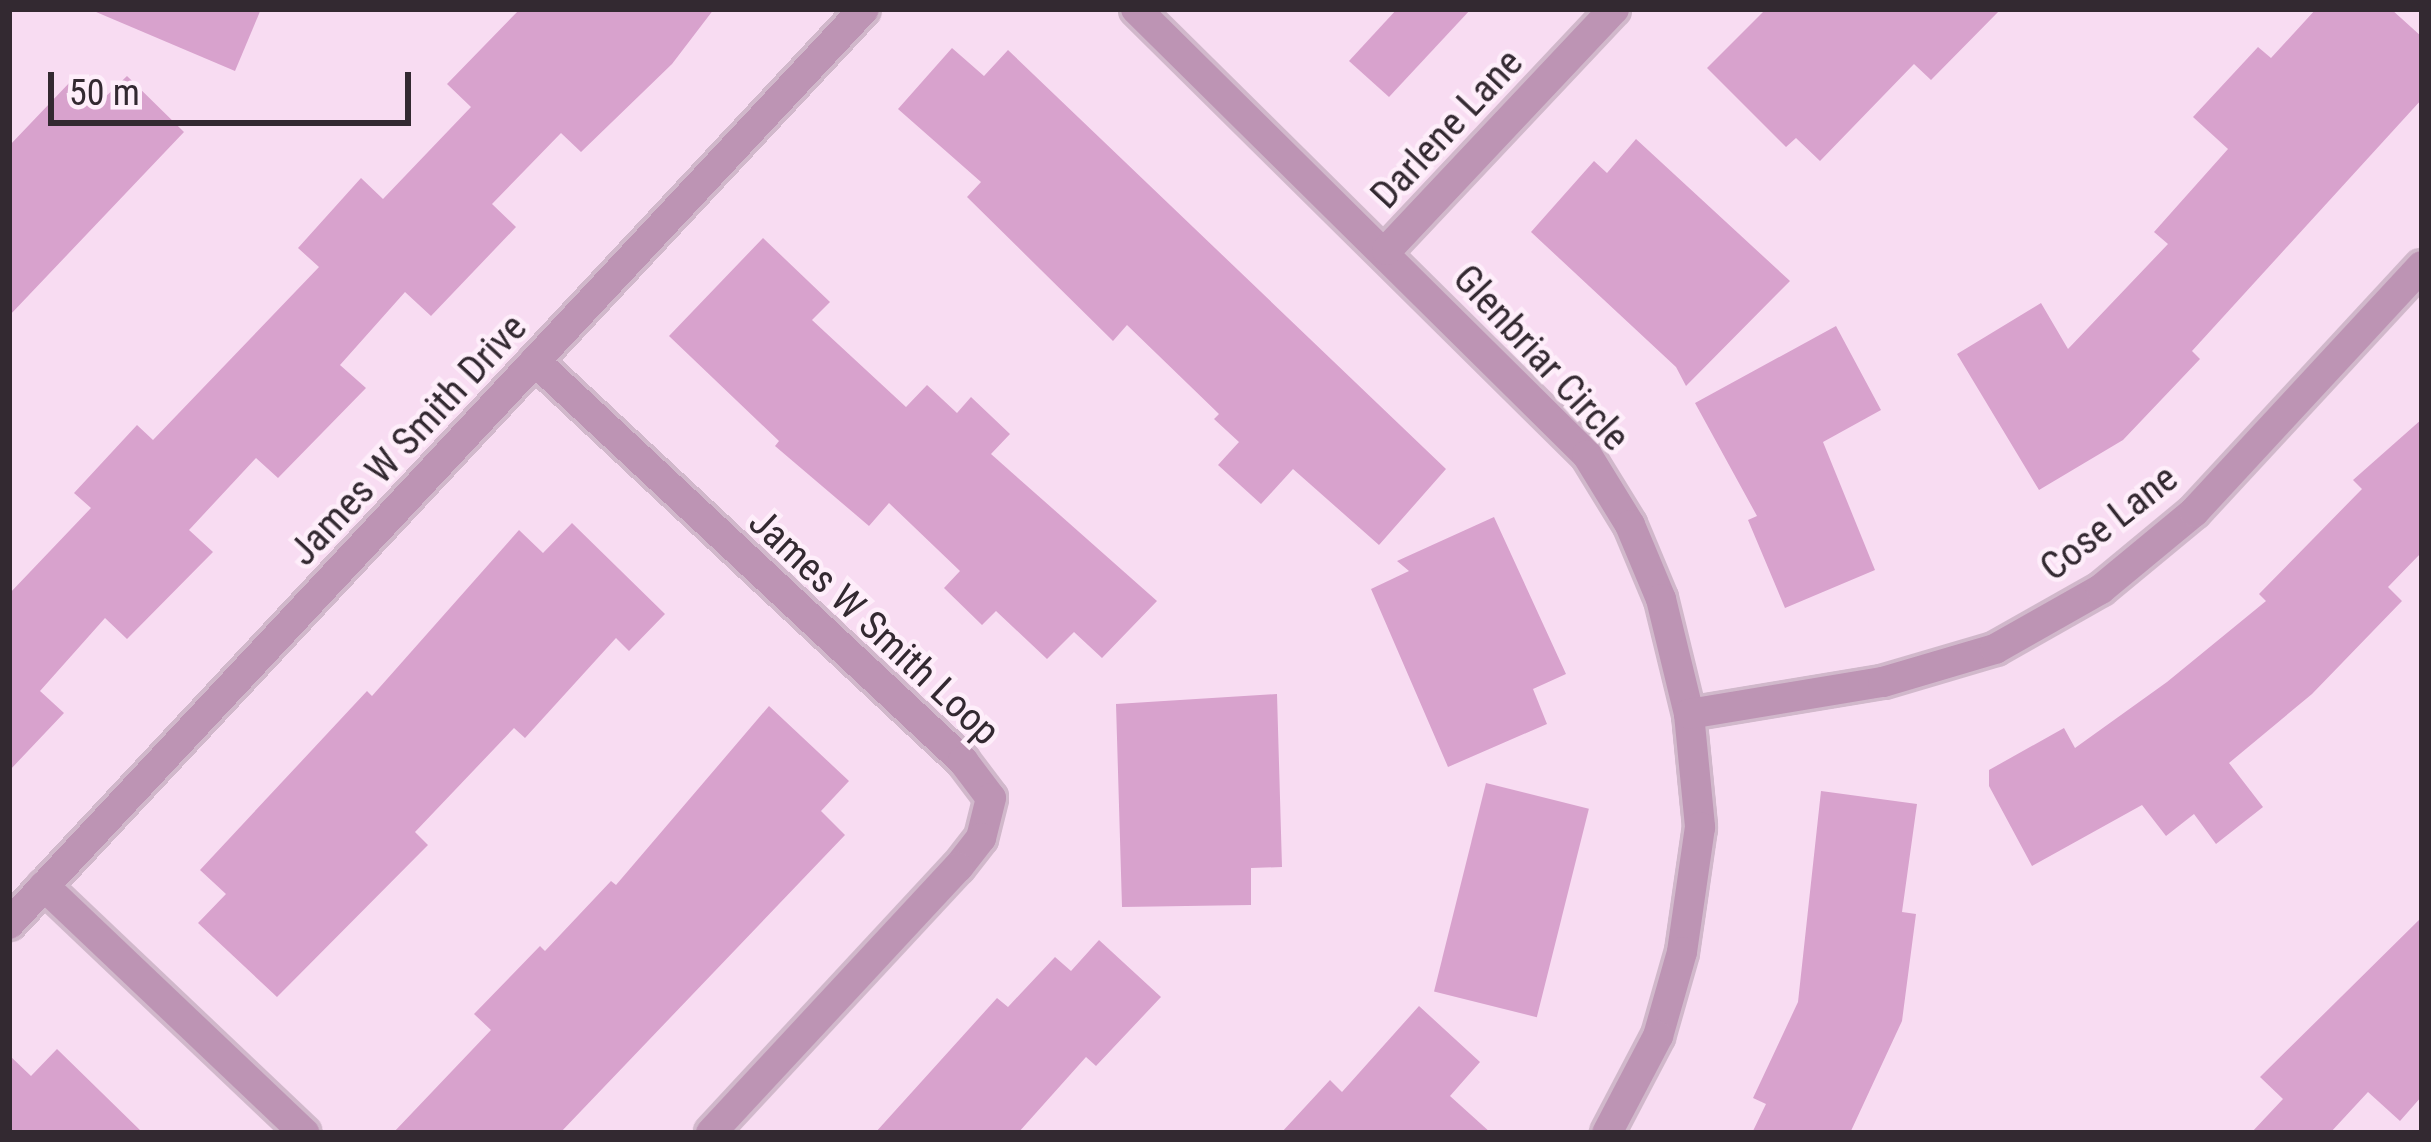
<!DOCTYPE html>
<style>
body{margin:0}
#map{position:relative;width:2431px;height:1142px;overflow:hidden;background:#f8dcf2;font-family:"Roboto Condensed",sans-serif}
div>[style]{position:absolute}
.building>*{inset:0;background:#d8a2cd;transform-origin:0 0}
.roads{filter:drop-shadow(3px 0 #d1b8cb) drop-shadow(-3px 0 #d1b8cb) drop-shadow(0 3px #d1b8cb) drop-shadow(0 -3px #d1b8cb)}
.minor>*{height:30px;margin:-15px;padding:0 15px;transform-origin:15px;border-radius:15px;background:#bd94b4}
span{translate:-50% -50%;white-space:nowrap;text-align:center;line-height:1.15;-webkit-text-stroke:9px #feeefa;paint-order:stroke}
.street-label{font-size:39px;color:#332931}
.frame{position:absolute;inset:0;border:12px solid #332931;pointer-events:none}
.scale{position:absolute;left:48px;top:72px;width:363px;height:54px;box-sizing:border-box;border:6px solid #332931;border-top:0;padding-left:15px;font-size:36px;line-height:42px;white-space:nowrap;color:#332931;-webkit-text-stroke:9px #feeefa;paint-order:stroke}
</style>
<div id="map">
<div class="building">
<div style="clip-path:polygon(89px 9px,261px 9px,235px 71px)"></div>
<div style="clip-path:polygon(520px 9px,714px 9px,672px 64px,581px 152px,561px 133px,492px 204px,516px 227px,431px 316px,405px 292px,340px 365px,366px 388px,278px 478px,256px 458px,189px 530px,213px 552px,127px 639px,105px 618px,40px 691px,64px 713px,9px 771px,9px 594px,91px 508px,74px 493px,137px 425px,153px 440px,319px 267px,298px 248px,361px 178px,383px 199px,471px 107px,447px 84px)"></div>
<div style="clip-path:polygon(1397px 9px,1471px 9px,1389px 97px,1349px 61px)"></div>
<div style="clip-path:polygon(1766px 9px,2001px 9px,1931px 80px,1914px 64px,1820px 161px,1796px 138px,1786px 147px,1707px 68px)"></div>
<div style="clip-path:polygon(2316px 9px,2391px 9px,2422px 37px,2422px 99px,2192px 351px,2200px 359px,2123px 440px,2039px 490px,1957px 354px,2041px 303px,2068px 349px,2168px 244px,2154px 232px,2228px 149px,2193px 117px,2258px 47px,2271px 58px)"></div>
<div style="clip-path:polygon(952px 48px,984px 76px,1008px 50px,1446px 469px,1379px 545px,1293px 469px,1261px 504px,1218px 465px,1239px 442px,1214px 419px,1219px 414px,1127px 325px,1113px 341px,967px 197px,981px 182px,898px 109px)"></div>
<div style="clip-path:polygon(127px 76px,184px 132px,9px 316px,9px 146px,71px 81px,96px 106px)"></div>
<div style="clip-path:polygon(1636px 139px,1790px 281px,1686px 386px,1676px 367px,1531px 232px,1594px 161px,1607px 173px)"></div>
<div style="clip-path:polygon(763px 238px,830px 302px,812px 320px,906px 407px,927px 385px,957px 413px,971px 397px,1010px 434px,991px 454px,1157px 601px,1102px 658px,1074px 632px,1047px 659px,996px 611px,982px 625px,944px 588px,960px 571px,889px 503px,869px 526px,775px 446px,779px 441px,669px 336px)"></div>
<div style="clip-path:polygon(1836px 326px,1881px 410px,1823px 442px,1875px 570px,1785px 608px,1748px 520px,1757px 516px,1695px 403px)"></div>
<div style="clip-path:polygon(2422px 419px,2422px 552px,2388px 587px,2402px 601px,2312px 694px,2229px 763px,2263px 807px,2216px 844px,2194px 814px,2166px 836px,2142px 805px,2032px 866px,1989px 786px,1989px 770px,2064px 728px,2075px 748px,2167px 682px,2266px 601px,2259px 594px,2362px 489px,2353px 480px)"></div>
<div style="clip-path:polygon(1494px 517px,1566px 674px,1533px 689px,1547px 724px,1448px 767px,1371px 589px,1409px 571px,1397px 561px)"></div>
<div style="clip-path:polygon(572px 523px,665px 614px,629px 651px,616px 638px,525px 738px,514px 728px,415px 832px,428px 845px,277px 997px,198px 923px,226px 894px,200px 870px,367px 691px,372px 696px,519px 530px,543px 553px)"></div>
<div style="clip-path:polygon(1277px 694px,1282px 867px,1251px 868px,1251px 905px,1122px 907px,1116px 704px)"></div>
<div style="clip-path:polygon(769px 706px,849px 781px,821px 811px,845px 835px,560px 1133px,393px 1133px,491px 1030px,474px 1014px,540px 946px,545px 951px,611px 881px,616px 885px)"></div>
<div style="left:1486px;top:783px;width:106px;height:215px;rotate:14deg"></div>
<div style="clip-path:polygon(1821px 791px,1917px 804px,1902px 912px,1916px 914px,1902px 1021px,1850px 1133px,1752px 1133px,1766px 1104px,1753px 1098px,1798px 1002px)"></div>
<div style="clip-path:polygon(2422px 917px,2422px 1096px,2400px 1121px,2368px 1092px,2330px 1133px,2251px 1133px,2283px 1099px,2260px 1077px)"></div>
<div style="clip-path:polygon(1099px 940px,1161px 997px,1096px 1066px,1086px 1057px,1018px 1133px,875px 1133px,997px 998px,1008px 1007px,1055px 957px,1071px 971px)"></div>
<div style="clip-path:polygon(1419px 1006px,1480px 1062px,1450px 1096px,1491px 1133px,1281px 1133px,1330px 1080px,1342px 1092px)"></div>
<div style="clip-path:polygon(57px 1049px,143px 1133px,9px 1133px,9px 1055px,31px 1076px)"></div>
</div>
<div class="roads">
<div class="minor">
<div style="left:1136px;top:9px;width:634px;rotate:44.68deg"></div>
<div style="left:1587px;top:455px;width:82px;rotate:58.4deg"></div>
<div style="left:1630px;top:525px;width:80px;rotate:67.3deg"></div>
<div style="left:1661px;top:599px;width:118px;rotate:76.3deg"></div>
<div style="left:1689px;top:714px;width:114px;rotate:84.4deg"></div>
<div style="left:1700px;top:827px;width:126px;rotate:98.2deg"></div>
<div style="left:1682px;top:952px;width:87px;rotate:105.9deg"></div>
<div style="left:1658px;top:1036px;width:110px;rotate:117.7deg"></div>
<div style="left:1387px;top:250px;width:331px;rotate:-46.7deg"></div>
<div style="left:535px;top:361px;width:586px;rotate:43.06deg"></div>
<div style="left:963px;top:761px;width:46px;rotate:52.9deg"></div>
<div style="left:991px;top:798px;width:41px;rotate:104deg"></div>
<div style="left:981px;top:838px;width:37px;rotate:128deg"></div>
<div style="left:958px;top:867px;width:363px;rotate:132.9deg"></div>
<div style="left:1689px;top:714px;width:197px;rotate:-9.4deg"></div>
<div style="left:1883px;top:682px;width:117px;rotate:-16.4deg"></div>
<div style="left:1995px;top:649px;width:122px;rotate:-29.5deg"></div>
<div style="left:2101px;top:589px;width:121px;rotate:-39.6deg"></div>
<div style="left:2194px;top:512px;width:335px;rotate:-47.2deg"></div>
<div style="left:44px;top:886px;width:359px;rotate:43.5deg"></div>
<div style="left:9px;top:924px;width:1252px;rotate:-46.94deg"></div>
</div>
</div>
<div class="street-label">
<span style="left:1447px;top:129px;rotate:-47deg">Darlene Lane</span>
<span style="left:1541px;top:358px;rotate:47deg">Glenbriar Circle</span>
<span style="left:408px;top:440px;rotate:-47deg">James W Smith Drive</span>
<span style="left:2109px;top:523px;rotate:-38deg">Cose Lane</span>
<span style="left:874px;top:627px;rotate:43deg">James W Smith Loop</span>
</div>
<div class="frame"></div>
<div class="scale">50 m</div>
</div>
